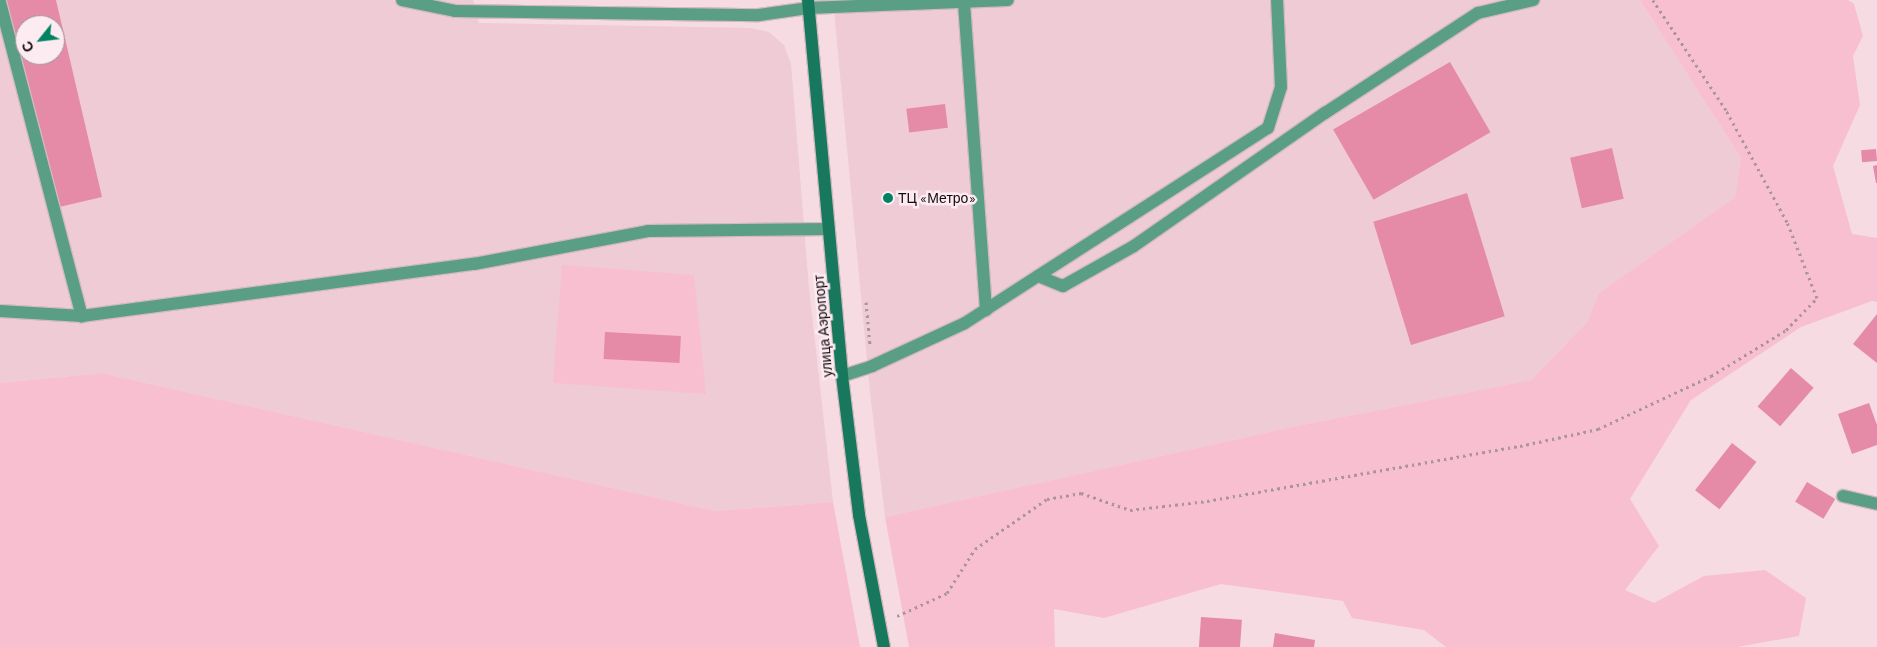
<!DOCTYPE html>
<meta charset="utf-8">
<style>
body{margin:0}
#map{position:relative;width:1877px;height:647px;overflow:hidden;background:#f6dbe2;font-family:Barlow,sans-serif}
div>[style]{position:absolute}
.built>*{inset:0;background:#eecbd5}
.green>*{inset:0;background:#f8bfd0}
.building>*{inset:0;background:#e58ba8;transform-origin:0 0}
.path>*{height:3px;margin-top:-1.5px;transform-origin:0;background:repeating-linear-gradient(90deg,#aa959b 0 2.5px,transparent 0 6.5px)}
.roads{filter:drop-shadow(1px 0 #d2bac0) drop-shadow(-1px 0 #d2bac0) drop-shadow(0 1px #d2bac0) drop-shadow(0 -1px #d2bac0)}
.lane>*{height:12px;margin:-6px;padding:0 6px;transform-origin:6px;border-radius:6px;background:#5b9e86}
.secondary>*{height:12px;margin:-6px;padding:0 6px;transform-origin:6px;border-radius:6px;background:#18785d}
.dots>*{width:14px;height:14px;translate:-50% -50%;box-sizing:border-box;border:2px solid #fcebf0;border-radius:50%}
span{translate:-50% -50%;white-space:nowrap;text-align:center;line-height:1.15;-webkit-text-stroke:5px #fcebf0;paint-order:stroke}
.poi-label{font-size:14px;color:#130a0d}
.left{translate:0 -50%;text-align:left}
.street-label{font-size:14px;color:#130a0d}
.north{position:absolute;left:15px;top:15px;width:50px;height:50px;box-sizing:border-box;background:#fcebf0;border:1px solid #9f9195;border-radius:50%;rotate:241deg;font-size:14px;font-weight:700;line-height:20px;text-align:center;color:#130a0d}
.north::after{content:'';display:block;margin:auto;width:18px;height:22px;background:#018263;clip-path:polygon(50% 0,100% 100%,50% 72%,0 100%)}
</style>
<div id="map">
<div class="built">
<div style="clip-path:polygon(evenodd,0 0,473px 0,479px 23px,751px 28px,769px 32px,784px 45px,791px 64px,809px 288px,833px 502px,715px 511px,102px 373px,0 383px,0 0,25px 25px,55px 25px,55px 55px,25px 55px,25px 25px)"></div>
<div style="clip-path:polygon(833px 0,1640px 0,1741px 158px,1735px 197px,1599px 293px,1587px 322px,1531px 380px,1292px 427px,885px 517px,870px 392px)"></div>
</div>
<div class="green">
<div style="clip-path:polygon(1640px 0,1848px 0,1854px 4px,1863px 36px,1853px 56px,1860px 105px,1833px 166px,1852px 234px,1877px 238px,1877px 302px,1872px 301px,1801px 327px,1691px 400px,1630px 499px,1659px 546px,1625px 590px,1654px 603px,1704px 576px,1765px 570px,1806px 598px,1799px 636px,1737px 647px,1446px 647px,1424px 630px,1352px 618px,1343px 601px,1221px 584px,1104px 618px,1054px 609px,1055px 647px,909px 647px,885px 517px,1292px 427px,1531px 380px,1587px 322px,1599px 293px,1735px 197px,1741px 158px)"></div>
<div style="clip-path:polygon(562px 265px,694px 275px,706px 394px,553px 383px)"></div>
<div style="clip-path:polygon(102px 373px,715px 511px,833px 502px,860px 647px,0 647px,0 383px)"></div>
</div>
<div class="building">
<div style="clip-path:polygon(evenodd,5px 0,56px 0,102px 197px,55px 208px,5px 0,25px 25px,55px 25px,55px 55px,25px 55px,25px 25px)"></div>
<div style="left:1450px;top:62px;width:81px;height:135px;rotate:60deg"></div>
<div style="left:945px;top:104px;width:24px;height:39px;rotate:83deg"></div>
<div style="left:1612px;top:148px;width:52px;height:43px;rotate:77deg"></div>
<div style="left:1876px;top:149px;width:12px;height:15px;rotate:85deg"></div>
<div style="clip-path:polygon(1877px 165px,1877px 183px,1876px 183px,1873px 166px)"></div>
<div style="left:1467px;top:193px;width:129px;height:98px;rotate:73deg"></div>
<div style="clip-path:polygon(1877px 314px,1877px 363px,1853px 344px)"></div>
<div style="left:605px;top:332px;width:76px;height:27px;rotate:3deg"></div>
<div style="left:1791px;top:368px;width:30px;height:51px;rotate:41deg"></div>
<div style="clip-path:polygon(1869px 403px,1877px 425px,1877px 445px,1852px 454px,1838px 414px)"></div>
<div style="left:1732px;top:443px;width:31px;height:60px;rotate:38deg"></div>
<div style="left:1807px;top:482px;width:33px;height:23px;rotate:31deg"></div>
<div style="left:1201px;top:617px;width:41px;height:30px;rotate:4deg"></div>
<div style="clip-path:polygon(1275px 633px,1315px 640px,1314px 647px,1273px 647px)"></div>
</div>
<div class="path">
<div style="left:866px;top:302px;width:43px;rotate:84.7deg"></div>
<div style="left:897px;top:616px;width:55px;rotate:-24.7deg"></div>
<div style="left:947px;top:593px;width:52px;rotate:-57.5deg"></div>
<div style="left:975px;top:549px;width:88px;rotate:-34.8deg"></div>
<div style="left:1047px;top:499px;width:35px;rotate:-10deg"></div>
<div style="left:1081px;top:493px;width:52px;rotate:19.1deg"></div>
<div style="left:1130px;top:510px;width:78px;rotate:-6.7deg"></div>
<div style="left:1207px;top:501px;width:318px;rotate:-10deg"></div>
<div style="left:1520px;top:446px;width:80px;rotate:-12.3deg"></div>
<div style="left:1598px;top:429px;width:125px;rotate:-25.1deg"></div>
<div style="left:1711px;top:376px;width:88px;rotate:-31.5deg"></div>
<div style="left:1786px;top:330px;width:45px;rotate:-45.9deg"></div>
<div style="left:1817px;top:298px;width:82px;rotate:-111.5deg"></div>
<div style="left:1787px;top:222px;width:128px;rotate:-118.6deg"></div>
<div style="left:1726px;top:110px;width:132px;rotate:-123.6deg"></div>
</div>
<div class="roads">
<div class="lane">
<div style="left:402px;top:0;width:54px;rotate:11.7deg"></div>
<div style="left:455px;top:11px;width:304px;rotate:0.8deg"></div>
<div style="left:759px;top:15px;width:49px;rotate:-8.1deg"></div>
<div style="left:808px;top:8px;width:200px;rotate:-2.3deg"></div>
<div style="left:0;top:2px;width:325px;rotate:75.4deg"></div>
<div style="left:964px;top:3px;width:308px;rotate:85.9deg"></div>
<div style="left:1038px;top:276px;width:27px;rotate:22deg"></div>
<div style="left:1063px;top:286px;width:81px;rotate:-29.4deg"></div>
<div style="left:1134px;top:246px;width:233px;rotate:-34.9deg"></div>
<div style="left:1325px;top:113px;width:183px;rotate:-33.2deg"></div>
<div style="left:1478px;top:13px;width:57px;rotate:-13.3deg"></div>
<div style="left:0;top:311px;width:82px;rotate:3.5deg"></div>
<div style="left:82px;top:316px;width:395px;rotate:-7.6deg"></div>
<div style="left:474px;top:264px;width:177px;rotate:-10.7deg"></div>
<div style="left:648px;top:231px;width:181px;rotate:-0.6deg"></div>
<div style="left:842px;top:376px;width:32px;rotate:-18deg"></div>
<div style="left:872px;top:366px;width:102px;rotate:-24.8deg"></div>
<div style="left:965px;top:323px;width:360px;rotate:-32.8deg"></div>
<div style="left:1268px;top:128px;width:43px;rotate:-72.4deg"></div>
<div style="left:1281px;top:87px;width:87px;rotate:-92.6deg"></div>
<div style="left:1843px;top:496px;width:35px;rotate:13deg"></div>
</div>
<div class="secondary">
<div style="left:808px;top:0;width:378px;rotate:84.8deg"></div>
<div style="left:842px;top:376px;width:140px;rotate:83deg"></div>
<div style="left:859px;top:515px;width:134px;rotate:79.3deg"></div>
</div>
</div>
<div class="dots">
<div style="left:888px;top:198px;background:#018263"></div>
</div>
<div class="poi-label">
<span class="left" style="left:898px;top:198px">ТЦ «Метро»</span>
</div>
<div class="street-label">
<span style="left:823px;top:326px;rotate:-95deg">улица Аэропорт</span>
</div>
<div class="north">С</div>
</div>
